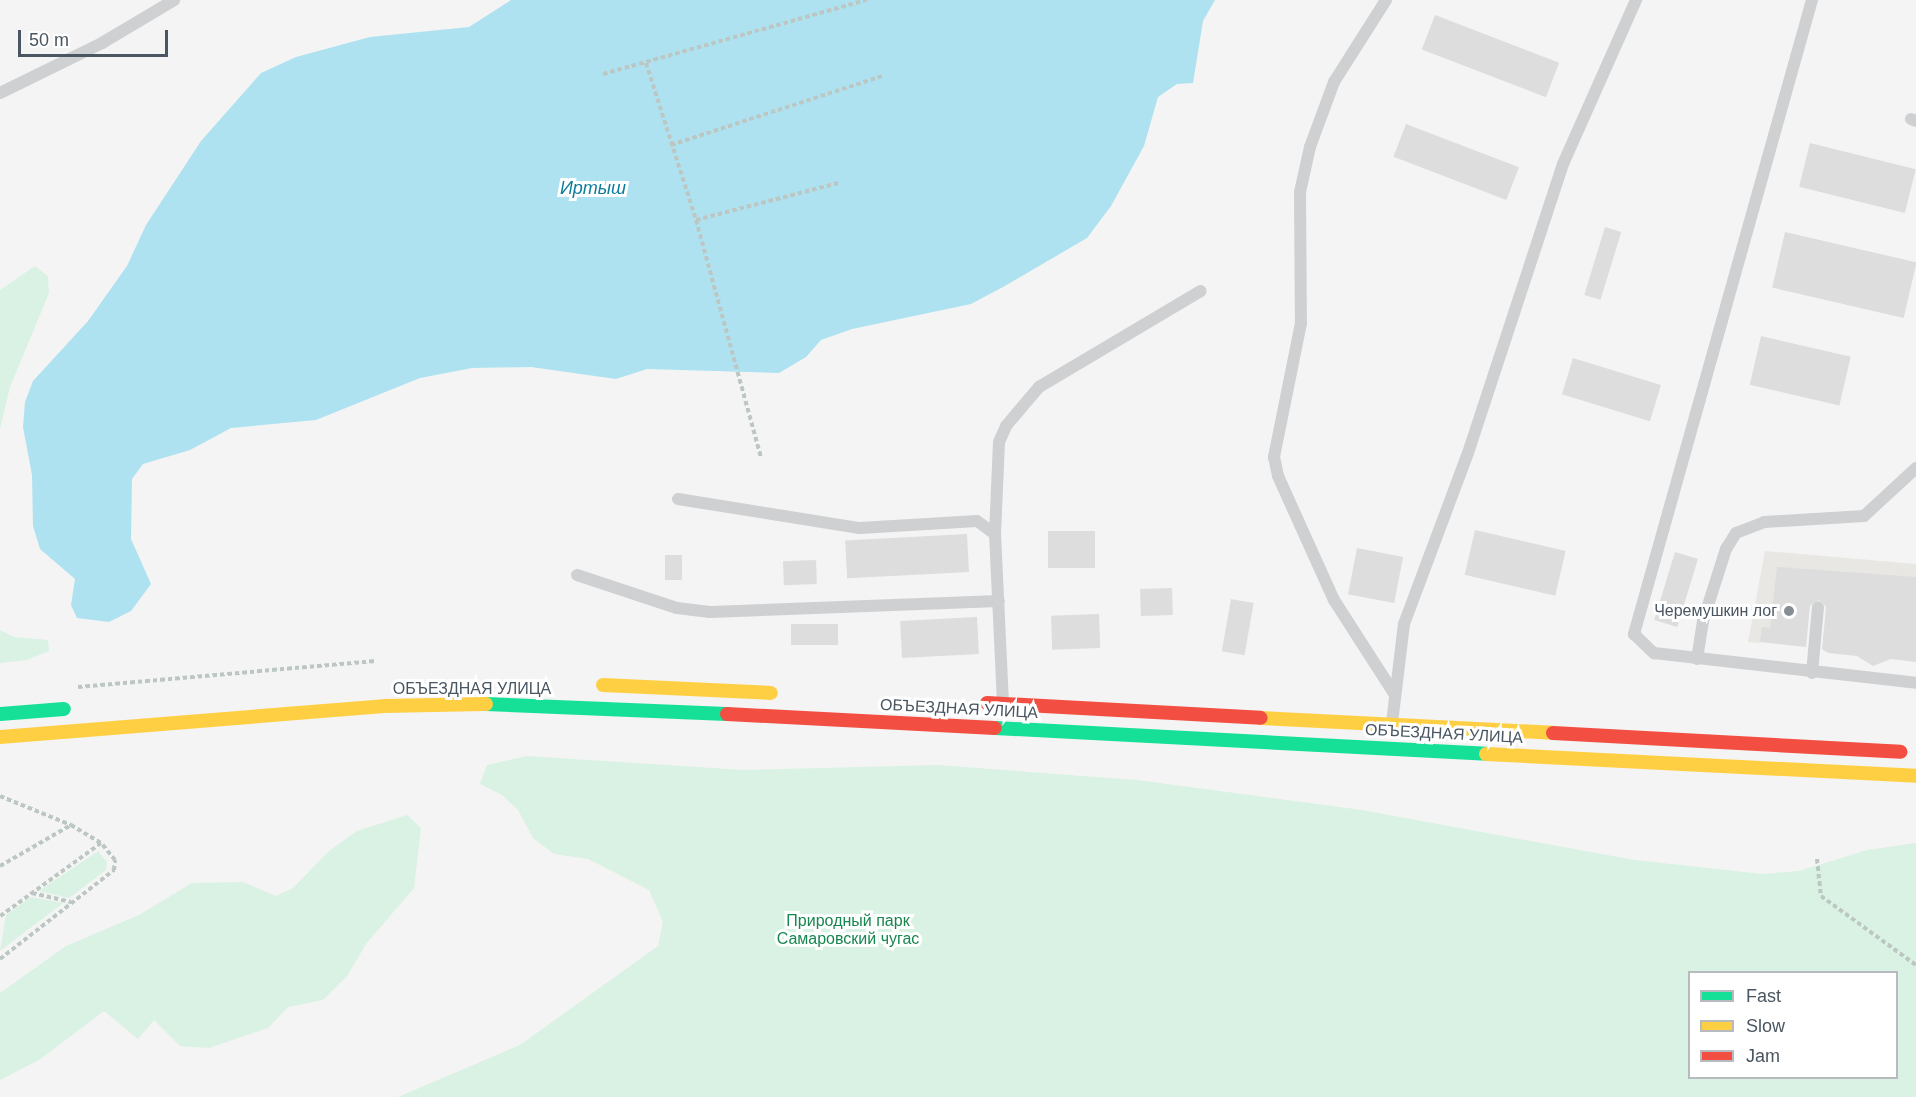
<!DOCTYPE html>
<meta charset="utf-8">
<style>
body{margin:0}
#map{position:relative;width:1916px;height:1097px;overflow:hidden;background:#f4f4f4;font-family:Arial,sans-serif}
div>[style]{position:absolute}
.commercial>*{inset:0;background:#e8e7e3}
.green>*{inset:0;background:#d9f2e3}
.water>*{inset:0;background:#aee2f0}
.building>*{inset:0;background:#ddddde;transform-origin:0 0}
.path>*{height:4px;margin-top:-2px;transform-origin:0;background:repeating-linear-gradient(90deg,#bcc7c4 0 4.5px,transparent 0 7.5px)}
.lane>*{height:12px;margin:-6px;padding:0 6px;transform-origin:6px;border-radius:6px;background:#ced0d2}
.fast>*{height:14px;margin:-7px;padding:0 7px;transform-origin:7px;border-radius:7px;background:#16e098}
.slow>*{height:14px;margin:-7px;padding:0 7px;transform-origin:7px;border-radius:7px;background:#ffcf43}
.jam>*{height:14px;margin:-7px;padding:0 7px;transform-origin:7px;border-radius:7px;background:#f24e42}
.dots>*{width:16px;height:16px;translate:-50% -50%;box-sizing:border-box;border:3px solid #fff;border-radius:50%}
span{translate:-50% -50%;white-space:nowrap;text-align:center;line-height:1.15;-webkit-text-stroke:6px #fff;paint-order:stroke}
.poi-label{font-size:16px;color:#4a5661}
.right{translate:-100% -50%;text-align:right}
.street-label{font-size:16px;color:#4a5661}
.park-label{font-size:16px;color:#17864f}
.water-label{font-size:18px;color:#0c7c9b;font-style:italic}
.legend{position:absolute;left:1688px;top:971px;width:210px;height:108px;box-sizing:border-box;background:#fff;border:2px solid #b7bbc0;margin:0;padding:8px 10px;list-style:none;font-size:18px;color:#4a5661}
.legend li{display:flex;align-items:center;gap:12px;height:30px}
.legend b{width:30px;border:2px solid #b7bbc0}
.scale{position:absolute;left:18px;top:30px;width:150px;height:27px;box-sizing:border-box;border:3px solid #4a5661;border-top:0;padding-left:8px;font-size:18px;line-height:21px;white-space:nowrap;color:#4a5661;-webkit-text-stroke:4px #fff;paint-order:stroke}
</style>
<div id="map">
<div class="commercial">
<div style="clip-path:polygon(1765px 551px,1916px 564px,1916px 615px,1810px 600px,1760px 643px,1748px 642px)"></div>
</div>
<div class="green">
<div style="clip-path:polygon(35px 266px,48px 276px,49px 293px,10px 387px,0 429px,0 290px)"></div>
<div style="clip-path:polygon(0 630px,14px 637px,48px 640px,49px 651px,27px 660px,0 663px)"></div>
<div style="clip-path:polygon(evenodd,527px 756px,744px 770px,938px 765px,1137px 780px,1362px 810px,1634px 860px,1763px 874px,1799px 871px,1867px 850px,1916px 843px,1916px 1097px,398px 1097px,520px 1045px,658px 946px,663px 922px,649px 890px,588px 859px,554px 854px,533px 838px,518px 810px,502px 795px,480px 784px,487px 765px,527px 756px,1690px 972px,1896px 972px,1896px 1078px,1690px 1078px,1690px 972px)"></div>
<div style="clip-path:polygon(407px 815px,421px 828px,414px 888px,366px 944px,347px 976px,323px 1000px,288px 1007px,268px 1028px,209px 1048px,180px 1046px,154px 1020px,138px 1039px,104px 1011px,39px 1060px,0 1080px,0 993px,66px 946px,139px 915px,192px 883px,243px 882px,276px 896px,293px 888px,329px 851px,357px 831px)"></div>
<div style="clip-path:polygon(98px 851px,107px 862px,106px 870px,69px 898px,39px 891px)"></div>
<div style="clip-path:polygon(31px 897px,63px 903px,0 951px,6px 915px)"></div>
</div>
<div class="water">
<div style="clip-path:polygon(511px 0,1215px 0,1203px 21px,1193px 83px,1177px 84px,1158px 97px,1144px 146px,1111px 206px,1087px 238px,1003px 287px,971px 304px,852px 329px,821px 340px,806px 357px,779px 373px,647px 369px,616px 379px,531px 367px,472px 368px,420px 378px,316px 420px,231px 428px,190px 450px,143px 464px,132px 479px,131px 539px,151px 584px,131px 611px,109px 622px,77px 618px,71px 605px,75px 579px,40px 549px,33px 526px,32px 475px,23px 427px,25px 402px,33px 381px,88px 321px,127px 266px,146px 225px,201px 141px,261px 73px,296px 57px,370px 37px,469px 27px)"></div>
</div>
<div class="building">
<div style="left:1435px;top:15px;width:133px;height:37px;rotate:21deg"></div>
<div style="left:1406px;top:124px;width:121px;height:35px;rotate:21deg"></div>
<div style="left:1810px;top:143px;width:109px;height:45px;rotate:14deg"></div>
<div style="left:1605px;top:227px;width:17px;height:71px;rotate:17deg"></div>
<div style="left:1785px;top:232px;width:135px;height:57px;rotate:13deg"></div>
<div style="left:1761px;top:336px;width:92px;height:50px;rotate:13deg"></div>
<div style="left:1573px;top:358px;width:92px;height:38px;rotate:17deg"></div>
<div style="left:1475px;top:530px;width:93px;height:46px;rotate:13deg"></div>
<div style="left:1048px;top:531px;width:47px;height:37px"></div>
<div style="left:967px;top:534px;width:38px;height:122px;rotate:87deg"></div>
<div style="left:1357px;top:548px;width:47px;height:47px;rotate:11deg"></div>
<div style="left:1675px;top:552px;width:24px;height:71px;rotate:17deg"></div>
<div style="left:665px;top:555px;width:17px;height:25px"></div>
<div style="left:816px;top:560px;width:24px;height:33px;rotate:88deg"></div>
<div style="clip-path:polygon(1777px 567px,1916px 577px,1916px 662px,1891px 659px,1873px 666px,1857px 656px,1828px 653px,1822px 649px,1826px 607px,1819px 599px,1810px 606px,1806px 647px,1760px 642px,1762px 627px,1770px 628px)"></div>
<div style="left:1172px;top:588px;width:27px;height:32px;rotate:88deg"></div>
<div style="left:1231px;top:599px;width:23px;height:53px;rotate:10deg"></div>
<div style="left:1099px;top:614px;width:34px;height:48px;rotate:88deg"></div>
<div style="left:977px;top:617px;width:37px;height:77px;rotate:87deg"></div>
<div style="left:838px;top:624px;width:21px;height:47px;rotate:90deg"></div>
</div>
<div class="path">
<div style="left:646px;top:63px;width:165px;rotate:72.3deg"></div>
<div style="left:696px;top:220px;width:246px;rotate:74.7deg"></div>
<div style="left:603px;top:74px;width:274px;rotate:-15.7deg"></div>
<div style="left:671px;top:145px;width:222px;rotate:-18.1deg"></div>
<div style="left:696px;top:220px;width:147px;rotate:-14.6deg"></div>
<div style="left:78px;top:687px;width:299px;rotate:-5deg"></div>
<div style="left:0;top:796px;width:77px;rotate:22.2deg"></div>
<div style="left:71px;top:825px;width:35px;rotate:31deg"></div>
<div style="left:101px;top:843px;width:125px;rotate:144.1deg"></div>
<div style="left:1817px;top:859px;width:37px;rotate:84deg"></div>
<div style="left:1821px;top:896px;width:117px;rotate:36deg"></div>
<div style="left:0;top:866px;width:82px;rotate:-30deg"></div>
<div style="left:32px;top:893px;width:40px;rotate:13deg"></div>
<div style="left:0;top:959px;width:145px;rotate:-38deg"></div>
<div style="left:114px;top:870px;width:10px;rotate:-84deg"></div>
<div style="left:115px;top:860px;width:22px;rotate:-129deg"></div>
</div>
<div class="lane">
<div style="left:1386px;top:0;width:97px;rotate:122.4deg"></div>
<div style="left:1334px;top:82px;width:69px;rotate:110.3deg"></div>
<div style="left:1310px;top:147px;width:46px;rotate:102.5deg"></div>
<div style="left:1300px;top:192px;width:131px;rotate:89.6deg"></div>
<div style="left:1301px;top:323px;width:137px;rotate:101.4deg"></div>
<div style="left:1274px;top:457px;width:19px;rotate:78deg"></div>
<div style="left:1278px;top:476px;width:136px;rotate:65.7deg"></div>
<div style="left:1334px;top:600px;width:113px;rotate:57.3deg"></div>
<div style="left:1812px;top:0;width:659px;rotate:105.68deg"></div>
<div style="left:1634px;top:634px;width:28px;rotate:44deg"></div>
<div style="left:1654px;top:653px;width:264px;rotate:6.5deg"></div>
<div style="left:0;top:93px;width:114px;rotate:-26.1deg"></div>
<div style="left:102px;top:43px;width:84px;rotate:-30.8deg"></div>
<div style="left:1911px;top:119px;width:5px;rotate:22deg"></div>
<div style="left:678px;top:499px;width:184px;rotate:9.1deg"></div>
<div style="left:860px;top:528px;width:117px;rotate:-3.4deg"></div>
<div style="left:977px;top:521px;width:22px;rotate:36deg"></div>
<div style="left:577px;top:575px;width:105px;rotate:18.3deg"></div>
<div style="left:677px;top:608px;width:33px;rotate:7deg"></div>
<div style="left:710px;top:612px;width:289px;rotate:-2.2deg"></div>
<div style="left:1697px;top:659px;width:38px;rotate:-81deg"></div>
<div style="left:1703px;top:621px;width:76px;rotate:-72.3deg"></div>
<div style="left:1726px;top:549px;width:19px;rotate:-58deg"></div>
<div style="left:1736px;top:533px;width:30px;rotate:-21deg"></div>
<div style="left:1764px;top:522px;width:100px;rotate:-3.4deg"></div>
<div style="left:1864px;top:516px;width:71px;rotate:-42.7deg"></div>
<div style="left:1812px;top:673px;width:66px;rotate:-84.8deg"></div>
<div style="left:1003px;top:703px;width:169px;rotate:-92.7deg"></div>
<div style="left:995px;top:534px;width:92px;rotate:-87.5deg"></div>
<div style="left:999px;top:442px;width:17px;rotate:-66deg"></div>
<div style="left:1006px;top:426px;width:51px;rotate:-49.8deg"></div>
<div style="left:1039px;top:387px;width:188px;rotate:-30.7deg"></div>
<div style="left:1392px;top:723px;width:100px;rotate:-83.1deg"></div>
<div style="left:1404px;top:624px;width:183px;rotate:-69.5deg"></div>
<div style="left:1468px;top:453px;width:304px;rotate:-71.8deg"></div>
<div style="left:1563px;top:164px;width:180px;rotate:-66deg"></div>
</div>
<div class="fast">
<div style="left:486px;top:704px;width:241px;rotate:2.4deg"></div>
<div style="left:0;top:714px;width:64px;rotate:-4.5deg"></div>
<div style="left:995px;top:728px;width:492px;rotate:3deg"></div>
</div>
<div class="slow">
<div style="left:603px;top:685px;width:168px;rotate:2.7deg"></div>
<div style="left:1261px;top:718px;width:292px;rotate:2.9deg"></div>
<div style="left:0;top:737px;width:385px;rotate:-4.6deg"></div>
<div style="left:384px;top:706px;width:102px;rotate:-1.1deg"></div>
<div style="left:1486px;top:754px;width:431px;rotate:2.9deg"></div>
</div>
<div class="jam">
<div style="left:987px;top:703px;width:274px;rotate:3.1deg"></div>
<div style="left:727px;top:714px;width:268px;rotate:3deg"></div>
<div style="left:1553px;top:733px;width:348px;rotate:3.1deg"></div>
</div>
<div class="dots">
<div style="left:1789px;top:611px;background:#868d94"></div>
</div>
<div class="poi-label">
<span class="right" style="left:1777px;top:611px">Черемушкин лог</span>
</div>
<div class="street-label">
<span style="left:472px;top:689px">ОБЪЕЗДНАЯ УЛИЦА</span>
<span style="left:959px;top:709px;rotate:3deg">ОБЪЕЗДНАЯ УЛИЦА</span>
<span style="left:1444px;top:734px;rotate:3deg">ОБЪЕЗДНАЯ УЛИЦА</span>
</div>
<div class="park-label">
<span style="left:848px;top:930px">Природный парк<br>Самаровский чугас</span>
</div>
<div class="water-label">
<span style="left:593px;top:188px">Иртыш</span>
</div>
<ul class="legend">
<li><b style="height:8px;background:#16e098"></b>Fast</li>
<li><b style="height:8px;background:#ffcf43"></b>Slow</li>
<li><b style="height:8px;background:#f24e42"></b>Jam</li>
</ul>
<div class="scale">50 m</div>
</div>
